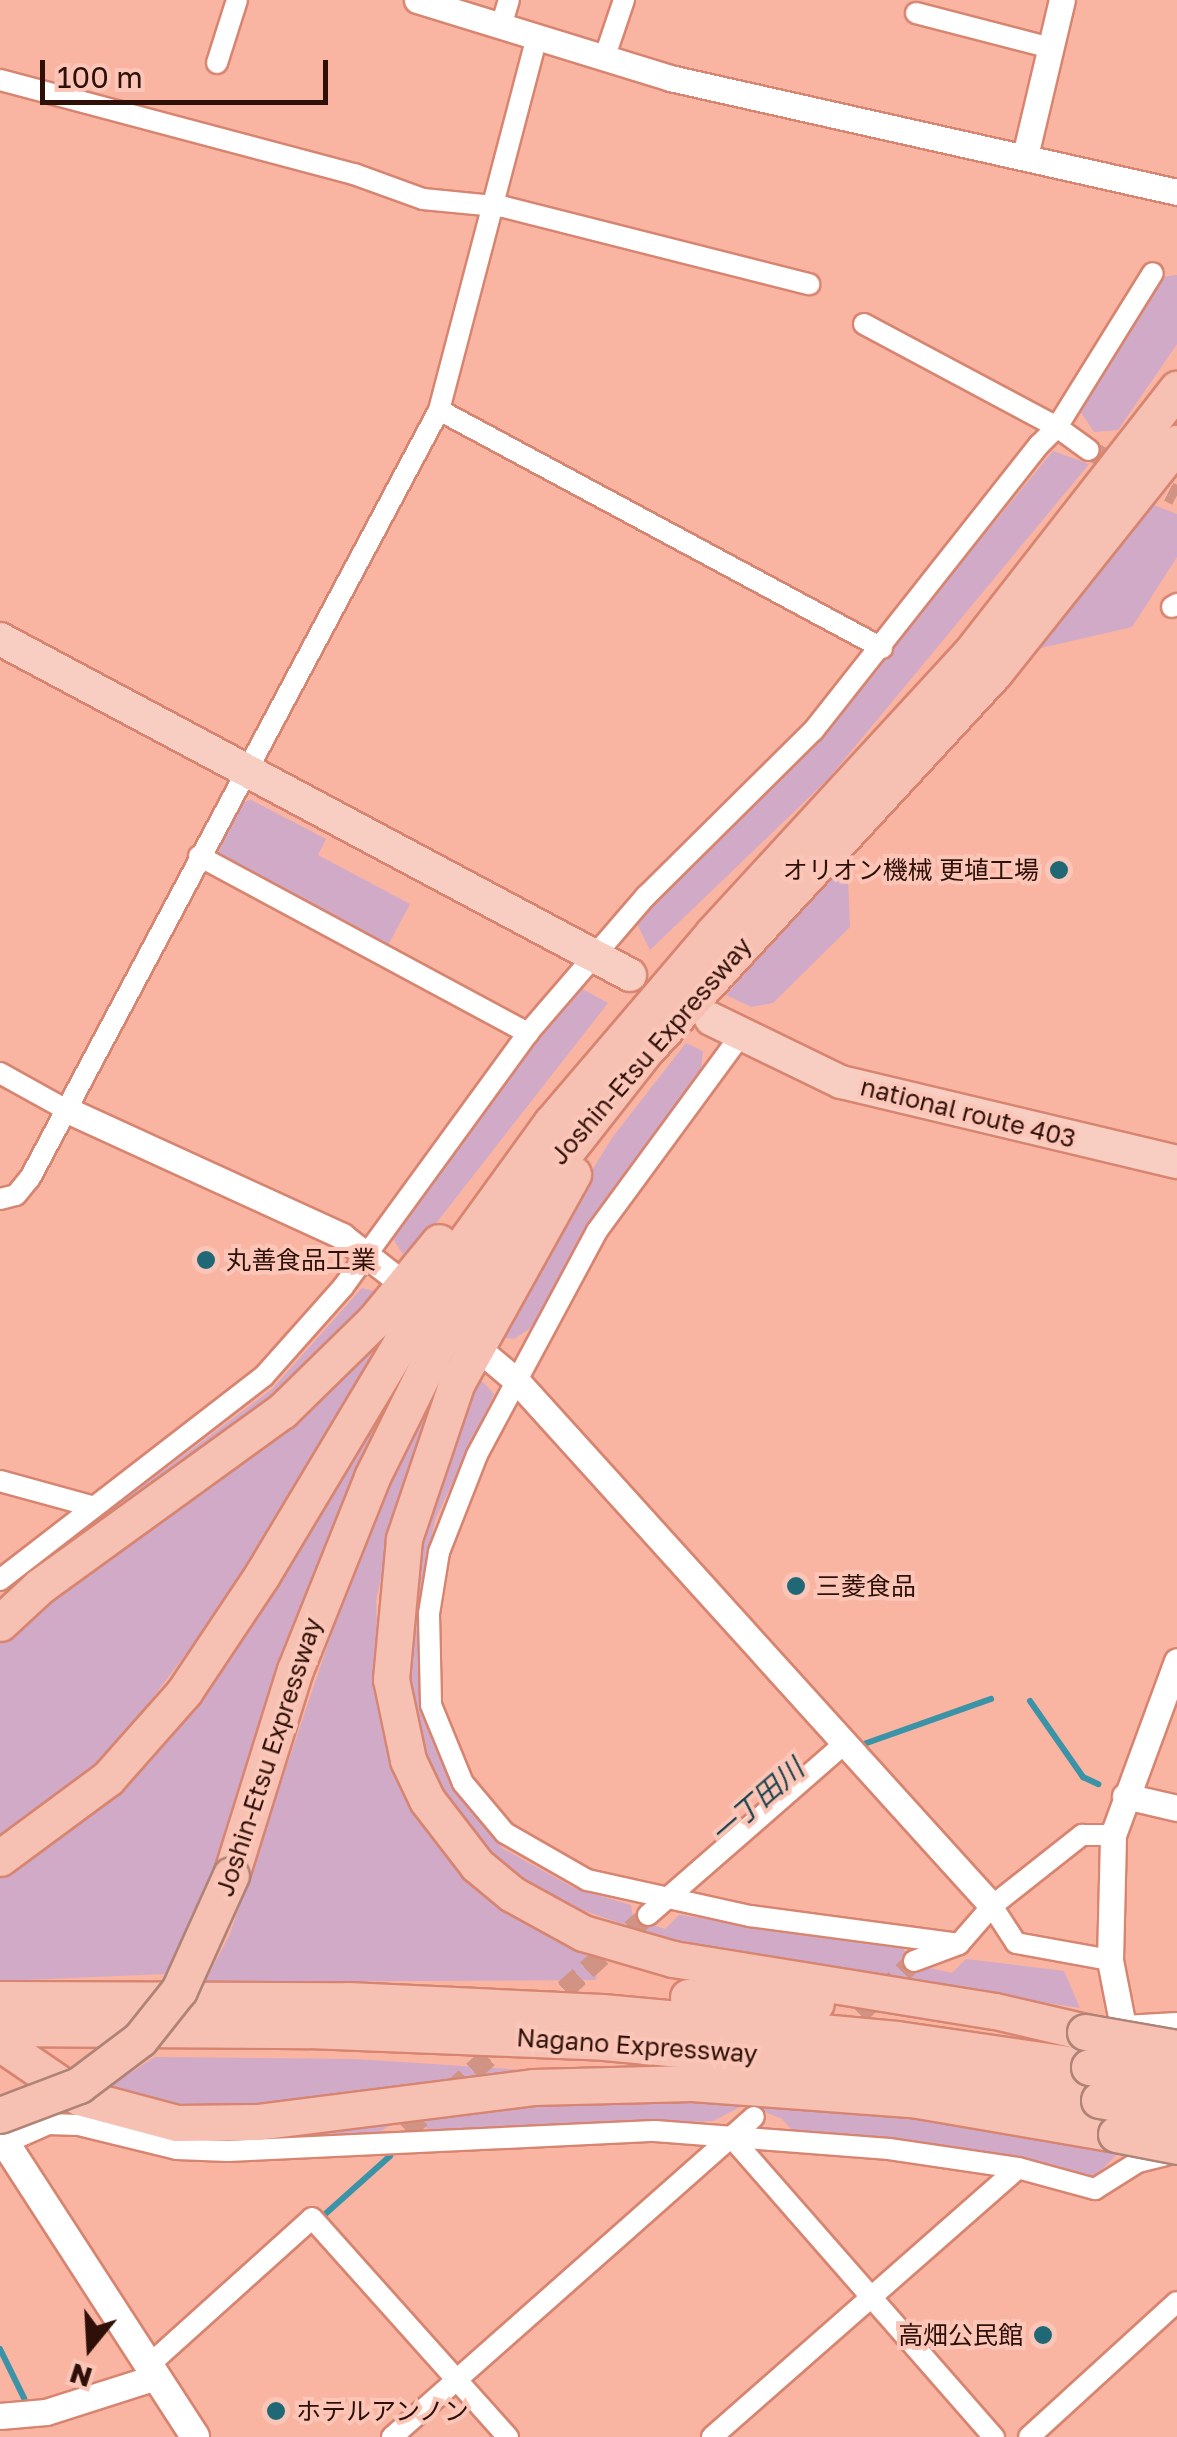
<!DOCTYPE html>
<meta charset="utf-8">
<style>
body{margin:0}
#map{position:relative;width:1177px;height:2437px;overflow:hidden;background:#f9b4a2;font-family:"Golos Text","Noto Sans JP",sans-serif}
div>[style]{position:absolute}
.green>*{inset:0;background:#d1aac8}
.stream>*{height:6px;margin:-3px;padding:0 3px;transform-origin:3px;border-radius:3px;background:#3a93a7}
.minor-tunnel>*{height:20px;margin-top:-10px;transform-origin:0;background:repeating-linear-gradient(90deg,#d19383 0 20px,transparent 0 30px)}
.roads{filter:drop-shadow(2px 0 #d78570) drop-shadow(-2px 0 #d78570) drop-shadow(0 2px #d78570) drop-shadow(0 -2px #d78570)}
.minor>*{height:20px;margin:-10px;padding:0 10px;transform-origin:10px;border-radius:10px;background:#fff}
.tertiary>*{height:25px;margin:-12.5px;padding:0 12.5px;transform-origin:12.5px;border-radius:12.5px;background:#fff}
.secondary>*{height:28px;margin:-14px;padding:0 14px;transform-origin:14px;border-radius:14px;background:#fff}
.trunk>*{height:32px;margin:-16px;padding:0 16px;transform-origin:16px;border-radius:16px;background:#f8cec2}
.motorway>*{height:35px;margin:-17.5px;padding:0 17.5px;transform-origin:17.5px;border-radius:17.5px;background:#f6c1b3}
.bridges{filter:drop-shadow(2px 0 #b08377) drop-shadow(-2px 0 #b08377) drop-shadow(0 2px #b08377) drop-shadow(0 -2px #b08377)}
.motorway-bridge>*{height:35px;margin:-17.5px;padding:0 17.5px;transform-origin:17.5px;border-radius:17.5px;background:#f6c1b3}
.dots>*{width:28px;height:28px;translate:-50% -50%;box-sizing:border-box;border:5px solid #fbc6b8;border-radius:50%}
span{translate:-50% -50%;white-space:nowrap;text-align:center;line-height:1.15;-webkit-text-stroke:8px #fbc6b8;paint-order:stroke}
.poi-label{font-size:25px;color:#2f1008}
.right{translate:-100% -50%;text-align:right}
.left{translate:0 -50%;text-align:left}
.street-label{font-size:25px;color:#2f1008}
.water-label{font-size:28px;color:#1a424b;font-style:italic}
.north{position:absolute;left:40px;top:2297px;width:100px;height:100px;-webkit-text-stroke:8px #fbc6b8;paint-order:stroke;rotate:198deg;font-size:28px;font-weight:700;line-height:40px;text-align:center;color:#2f1008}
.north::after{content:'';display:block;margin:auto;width:35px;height:45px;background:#2f1008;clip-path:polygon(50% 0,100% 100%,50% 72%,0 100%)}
.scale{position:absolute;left:40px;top:60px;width:288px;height:45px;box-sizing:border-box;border:5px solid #2f1008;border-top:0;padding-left:12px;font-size:30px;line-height:35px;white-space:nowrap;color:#2f1008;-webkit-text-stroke:8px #fbc6b8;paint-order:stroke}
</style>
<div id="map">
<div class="green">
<div style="clip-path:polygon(1177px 275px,1177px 344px,1118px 430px,1094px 432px,1080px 411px,1161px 277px)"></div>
<div style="clip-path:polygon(1053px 451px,1089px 464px,828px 779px,650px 950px,636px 922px,800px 759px)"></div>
<div style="clip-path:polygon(1154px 505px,1177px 514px,1177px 557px,1132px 627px,1037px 649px)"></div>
<div style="clip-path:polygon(251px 800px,326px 839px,318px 855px,410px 904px,387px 947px,217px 857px,214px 850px,238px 803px)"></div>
<div style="clip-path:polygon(847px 858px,850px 927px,773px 1003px,751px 1007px,726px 995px)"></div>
<div style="clip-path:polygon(577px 986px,608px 1003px,430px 1231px,403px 1254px,393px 1239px,403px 1214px)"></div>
<div style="clip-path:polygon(686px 1043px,703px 1051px,700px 1078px,593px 1225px,532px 1327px,514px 1339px,500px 1337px,529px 1272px,612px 1138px)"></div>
<div style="clip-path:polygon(362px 1288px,374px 1291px,364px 1314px,299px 1380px,89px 1534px,90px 1525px,272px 1389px)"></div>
<div style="clip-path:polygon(448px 1291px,241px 1814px,171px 1968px,165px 1974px,0 1981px,0 1874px,93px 1808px)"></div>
<div style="clip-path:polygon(400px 1310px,224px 1603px,109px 1756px,0 1837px,0 1640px)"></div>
<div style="clip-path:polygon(478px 1377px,494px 1394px,435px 1520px,419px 1604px,421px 1708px,447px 1774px,502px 1848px,574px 1888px,631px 1905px,633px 1918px,665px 1929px,679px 1915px,900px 1946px,920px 1966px,952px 1973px,966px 1959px,1064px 1971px,1080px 2008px,688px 1946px,579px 1909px,498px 1864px,425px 1769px,402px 1661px,429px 1491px)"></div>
<div style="clip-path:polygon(443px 1378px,392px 1527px,376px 1601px,380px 1721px,421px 1813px,600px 1947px,596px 1980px,205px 1982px,230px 1934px,373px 1511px)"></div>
<div style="clip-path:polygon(155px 2057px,354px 2059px,570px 2073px,230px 2111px,132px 2103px,101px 2092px)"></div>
<div style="clip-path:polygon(626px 2097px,797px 2106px,957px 2123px,1118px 2153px,1096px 2176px,886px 2139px,793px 2131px,782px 2119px,746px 2104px,713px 2121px,435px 2131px,402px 2119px,375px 2134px,242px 2139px,327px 2124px)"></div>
</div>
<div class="stream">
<div style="left:1030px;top:1701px;width:93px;rotate:55.1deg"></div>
<div style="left:1083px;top:1777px;width:17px;rotate:25deg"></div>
<div style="left:861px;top:1745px;width:138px;rotate:-19.5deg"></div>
<div style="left:323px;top:2216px;width:90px;rotate:-41.8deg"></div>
<div style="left:0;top:2349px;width:55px;rotate:63.9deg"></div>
</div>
<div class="minor-tunnel">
<div style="left:1089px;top:450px;width:99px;rotate:27.6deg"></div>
<div style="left:542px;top:2010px;width:142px;rotate:-41.9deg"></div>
<div style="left:838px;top:2035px;width:106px;rotate:-44.2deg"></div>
<div style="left:406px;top:2131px;width:138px;rotate:-41.8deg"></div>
</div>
<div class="roads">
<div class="minor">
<div style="left:916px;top:13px;width:139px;rotate:14.5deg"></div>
<div style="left:501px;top:26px;width:27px;rotate:-73deg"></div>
<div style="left:604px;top:59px;width:62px;rotate:-71.3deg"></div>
<div style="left:217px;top:63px;width:66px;rotate:-72.4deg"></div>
<div style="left:0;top:80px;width:366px;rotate:14.9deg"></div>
<div style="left:354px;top:174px;width:73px;rotate:19.9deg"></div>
<div style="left:423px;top:199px;width:81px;rotate:5.6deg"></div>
<div style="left:504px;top:207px;width:315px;rotate:14.2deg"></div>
<div style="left:864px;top:324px;width:219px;rotate:28.1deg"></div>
<div style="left:1057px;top:427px;width:181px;rotate:-58.1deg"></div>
<div style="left:439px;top:410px;width:503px;rotate:28.25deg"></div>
<div style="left:1172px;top:607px;width:6px;rotate:-31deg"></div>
<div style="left:199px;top:856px;width:374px;rotate:28.3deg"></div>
<div style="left:741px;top:1035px;width:243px;rotate:126.3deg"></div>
<div style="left:597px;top:1231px;width:254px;rotate:118.2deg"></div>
<div style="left:477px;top:1455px;width:104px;rotate:111.4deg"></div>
<div style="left:439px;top:1552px;width:63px;rotate:99.2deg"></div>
<div style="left:429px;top:1614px;width:91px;rotate:88.7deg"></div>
<div style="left:431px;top:1705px;width:84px;rotate:67.7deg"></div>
<div style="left:463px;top:1783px;width:65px;rotate:50deg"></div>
<div style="left:505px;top:1833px;width:95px;rotate:29.8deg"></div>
<div style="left:587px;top:1880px;width:167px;rotate:12.5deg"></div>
<div style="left:750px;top:1916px;width:211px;rotate:7.6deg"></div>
<div style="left:0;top:1073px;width:74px;rotate:29deg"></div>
<div style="left:0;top:1199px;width:16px;rotate:-14deg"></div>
<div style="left:16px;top:1195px;width:22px;rotate:-51deg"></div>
<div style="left:30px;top:1178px;width:870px;rotate:-61.96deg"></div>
<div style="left:439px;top:410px;width:386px;rotate:-75.3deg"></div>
<div style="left:0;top:1481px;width:94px;rotate:15.4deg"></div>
<div style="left:0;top:1580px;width:334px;rotate:-37.7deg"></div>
<div style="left:264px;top:1376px;width:119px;rotate:-48.4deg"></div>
<div style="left:343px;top:1287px;width:314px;rotate:-53.9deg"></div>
<div style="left:528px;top:1033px;width:181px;rotate:-49.3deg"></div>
<div style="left:646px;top:896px;width:235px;rotate:-44.7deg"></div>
<div style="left:813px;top:731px;width:365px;rotate:-51.7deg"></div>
<div style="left:1039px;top:445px;width:25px;rotate:-45deg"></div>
<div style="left:1057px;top:427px;width:39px;rotate:36deg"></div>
<div style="left:992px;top:1906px;width:115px;rotate:-38.3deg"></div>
<div style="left:1082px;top:1835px;width:31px"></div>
<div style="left:648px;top:1915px;width:262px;rotate:-41.1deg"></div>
<div style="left:914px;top:1961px;width:48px;rotate:-20.7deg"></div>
<div style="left:959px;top:1944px;width:50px;rotate:-49deg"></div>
<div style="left:992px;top:1906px;width:44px;rotate:57deg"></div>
<div style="left:1016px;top:1943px;width:96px;rotate:10.3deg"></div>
<div style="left:1124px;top:2026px;width:53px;rotate:-3.2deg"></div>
<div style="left:732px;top:2138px;width:398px;rotate:48.8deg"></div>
<div style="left:5px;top:2143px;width:47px;rotate:-23.8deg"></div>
<div style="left:48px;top:2124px;width:31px;rotate:2deg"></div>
<div style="left:79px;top:2125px;width:101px;rotate:13.8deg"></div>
<div style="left:177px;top:2149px;width:51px;rotate:2.2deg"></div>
<div style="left:228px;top:2151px;width:427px;rotate:-2.7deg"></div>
<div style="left:655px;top:2131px;width:235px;rotate:4.4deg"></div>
<div style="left:889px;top:2149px;width:130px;rotate:8.4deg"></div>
<div style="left:1018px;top:2168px;width:80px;rotate:15.3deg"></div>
<div style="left:1095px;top:2189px;width:51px;rotate:-32.1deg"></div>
<div style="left:1138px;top:2162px;width:29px;rotate:-14deg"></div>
<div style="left:149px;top:2365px;width:219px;rotate:-42deg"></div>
<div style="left:312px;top:2218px;width:294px;rotate:48.2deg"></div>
<div style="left:392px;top:2437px;width:483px;rotate:-41.5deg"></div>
<div style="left:712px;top:2437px;width:407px;rotate:-41.3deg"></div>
<div style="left:1029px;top:2437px;width:200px;rotate:-42.4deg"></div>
</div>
<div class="tertiary">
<div style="left:417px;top:0;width:265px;rotate:17.1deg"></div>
<div style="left:670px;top:78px;width:520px;rotate:12.67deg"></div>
<div style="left:1025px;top:156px;width:160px;rotate:-76.7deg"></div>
<div style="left:65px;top:1109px;width:305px;rotate:24.6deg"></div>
<div style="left:342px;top:1236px;width:63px;rotate:38deg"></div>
<div style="left:487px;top:1356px;width:39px;rotate:40deg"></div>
<div style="left:517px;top:1381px;width:708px;rotate:47.86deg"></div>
<div style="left:1125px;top:1796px;width:53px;rotate:13deg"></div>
<div style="left:1128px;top:2052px;width:94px;rotate:-101.1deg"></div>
<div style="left:1110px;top:1960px;width:125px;rotate:-88.6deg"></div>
<div style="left:1113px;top:1835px;width:185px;rotate:-69.8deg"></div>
<div style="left:0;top:2416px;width:46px;rotate:-5deg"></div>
<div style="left:46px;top:2412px;width:115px;rotate:-17.7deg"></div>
</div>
<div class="secondary">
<div style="left:0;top:2135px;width:359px;rotate:57.1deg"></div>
</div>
<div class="trunk">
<div style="left:0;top:639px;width:714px;rotate:28.07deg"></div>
<div style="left:711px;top:1019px;width:144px;rotate:25.9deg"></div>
<div style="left:841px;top:1082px;width:345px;rotate:13.4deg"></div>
</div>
<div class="motorway">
<div style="left:573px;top:1174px;width:238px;rotate:119.1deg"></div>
<div style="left:457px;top:1382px;width:166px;rotate:108.7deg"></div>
<div style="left:404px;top:1539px;width:141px;rotate:95.3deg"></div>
<div style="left:391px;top:1679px;width:83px;rotate:78.1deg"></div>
<div style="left:408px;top:1760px;width:44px;rotate:64.6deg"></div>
<div style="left:427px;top:1800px;width:82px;rotate:52.4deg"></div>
<div style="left:477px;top:1865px;width:45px;rotate:39.6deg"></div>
<div style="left:512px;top:1894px;width:81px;rotate:28.8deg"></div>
<div style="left:583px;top:1933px;width:94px;rotate:16.1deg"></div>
<div style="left:673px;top:1959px;width:326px;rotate:9.2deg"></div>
<div style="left:995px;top:2011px;width:92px;rotate:13.1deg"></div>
<div style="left:0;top:1623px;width:54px;rotate:-42.8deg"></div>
<div style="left:40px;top:1586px;width:299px;rotate:-35.9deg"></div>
<div style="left:282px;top:1411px;width:129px;rotate:-44.4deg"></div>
<div style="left:374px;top:1321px;width:102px;rotate:-50.6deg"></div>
<div style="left:0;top:1858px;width:134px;rotate:-36.5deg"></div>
<div style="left:108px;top:1778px;width:115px;rotate:-48.5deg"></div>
<div style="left:184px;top:1692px;width:141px;rotate:-56.3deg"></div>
<div style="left:262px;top:1575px;width:358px;rotate:-59.1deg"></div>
<div style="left:446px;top:1268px;width:179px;rotate:-54.1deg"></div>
<div style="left:551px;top:1123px;width:250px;rotate:-49.5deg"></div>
<div style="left:713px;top:933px;width:378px;rotate:-47.4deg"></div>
<div style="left:969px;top:655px;width:338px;rotate:-52deg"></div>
<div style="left:231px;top:1875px;width:215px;rotate:-72.7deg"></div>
<div style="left:295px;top:1670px;width:208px;rotate:-68.2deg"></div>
<div style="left:372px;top:1477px;width:142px;rotate:-63.6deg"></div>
<div style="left:435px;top:1350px;width:149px;rotate:-59.3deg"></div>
<div style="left:511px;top:1222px;width:219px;rotate:-51.9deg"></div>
<div style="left:646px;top:1050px;width:514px;rotate:-47.28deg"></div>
<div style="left:995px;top:672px;width:293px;rotate:-51.5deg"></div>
<div style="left:688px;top:1997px;width:128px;rotate:2.7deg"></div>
<div style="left:0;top:1999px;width:348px;rotate:0.2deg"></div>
<div style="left:348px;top:2000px;width:254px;rotate:2.7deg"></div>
<div style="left:602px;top:2012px;width:296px;rotate:5.2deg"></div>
<div style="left:897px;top:2039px;width:194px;rotate:8.3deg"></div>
<div style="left:0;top:2028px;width:309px;rotate:0.4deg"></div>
<div style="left:309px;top:2030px;width:295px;rotate:2.3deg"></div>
<div style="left:604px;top:2042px;width:293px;rotate:5.3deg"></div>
<div style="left:896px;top:2069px;width:205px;rotate:8.7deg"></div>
<div style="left:0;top:2043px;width:96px;rotate:34.4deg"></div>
<div style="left:79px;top:2097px;width:101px;rotate:14.9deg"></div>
<div style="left:177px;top:2123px;width:80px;rotate:-0.7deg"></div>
<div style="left:257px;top:2122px;width:278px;rotate:-7.2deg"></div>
<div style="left:533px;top:2087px;width:159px;rotate:-1.4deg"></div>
<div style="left:692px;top:2083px;width:221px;rotate:4.2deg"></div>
<div style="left:912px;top:2099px;width:207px;rotate:9.7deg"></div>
</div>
</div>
<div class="bridges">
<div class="motorway-bridge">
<div style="left:1085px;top:2032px;width:93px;rotate:9.9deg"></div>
<div style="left:1089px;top:2067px;width:89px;rotate:10.3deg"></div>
<div style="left:1099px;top:2100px;width:79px;rotate:9.5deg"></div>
<div style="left:0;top:2115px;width:85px;rotate:-20.8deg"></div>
<div style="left:79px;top:2085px;width:76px;rotate:-37deg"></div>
<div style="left:140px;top:2039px;width:63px;rotate:-51.5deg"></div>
<div style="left:179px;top:1990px;width:126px;rotate:-65.7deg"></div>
<div style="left:1116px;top:2134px;width:62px;rotate:11.1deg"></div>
</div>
</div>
<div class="dots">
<div style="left:1059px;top:870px;background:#216877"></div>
<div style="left:206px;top:1260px;background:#216877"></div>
<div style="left:796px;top:1586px;background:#216877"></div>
<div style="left:1043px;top:2335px;background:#216877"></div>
<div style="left:276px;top:2411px;background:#216877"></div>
</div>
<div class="poi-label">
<span class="right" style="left:1039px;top:870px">オリオン機械 更埴工場</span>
<span class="left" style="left:226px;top:1260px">丸善食品工業</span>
<span class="left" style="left:816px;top:1586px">三菱食品</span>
<span class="right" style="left:1023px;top:2335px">高畑公民館</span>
<span class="left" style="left:296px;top:2411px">ホテルアンノン</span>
</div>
<div class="street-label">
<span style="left:651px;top:1051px;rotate:-49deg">Joshin-Etsu Expressway</span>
<span style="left:968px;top:1113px;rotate:14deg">national route 403</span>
<span style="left:269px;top:1757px;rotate:-72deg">Joshin-Etsu Expressway</span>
<span style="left:637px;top:2046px;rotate:4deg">Nagano Expressway</span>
</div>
<div class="water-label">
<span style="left:757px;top:1801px;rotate:-41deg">一丁田川</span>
</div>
<div class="north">N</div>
<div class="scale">100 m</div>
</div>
